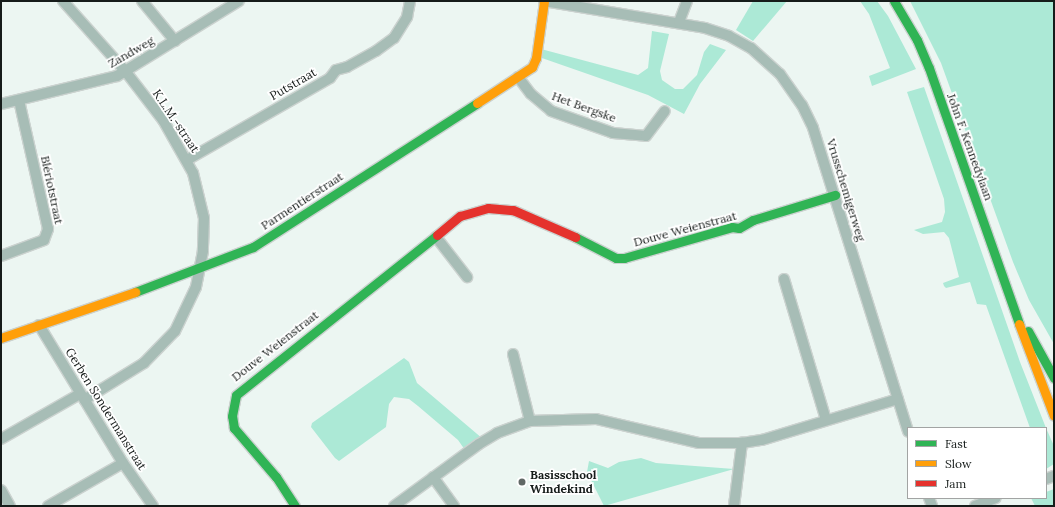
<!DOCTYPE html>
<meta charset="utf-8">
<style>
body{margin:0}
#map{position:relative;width:1055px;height:507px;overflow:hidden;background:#ecf6f2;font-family:Lora,serif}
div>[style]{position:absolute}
.green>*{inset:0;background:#ace9d6}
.roads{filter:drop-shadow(1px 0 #cbd2cf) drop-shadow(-1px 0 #cbd2cf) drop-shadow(0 1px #cbd2cf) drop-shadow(0 -1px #cbd2cf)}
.street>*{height:10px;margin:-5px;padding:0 5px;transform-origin:5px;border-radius:5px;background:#a7bdb6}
.fast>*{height:9px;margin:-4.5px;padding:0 4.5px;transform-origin:4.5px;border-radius:4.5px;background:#30b455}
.slow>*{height:9px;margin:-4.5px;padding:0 4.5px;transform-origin:4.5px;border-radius:4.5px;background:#ff9f0a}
.jam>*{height:9px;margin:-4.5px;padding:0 4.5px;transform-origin:4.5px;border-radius:4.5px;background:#e5322d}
.dots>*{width:11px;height:11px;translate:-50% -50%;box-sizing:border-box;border:2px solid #fff;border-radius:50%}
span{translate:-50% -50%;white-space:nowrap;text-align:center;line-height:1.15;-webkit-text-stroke:3.5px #fff;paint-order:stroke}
.street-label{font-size:12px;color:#161c1a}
.poi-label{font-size:12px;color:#161c1a;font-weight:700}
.left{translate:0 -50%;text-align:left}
.frame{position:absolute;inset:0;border:2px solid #161c1a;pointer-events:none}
.legend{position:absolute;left:907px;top:427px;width:140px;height:72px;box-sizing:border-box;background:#fff;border:1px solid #a2a4a3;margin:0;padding:5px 7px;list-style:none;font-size:12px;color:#161c1a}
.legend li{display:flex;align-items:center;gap:8px;height:20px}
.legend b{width:20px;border:1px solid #a2a4a3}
</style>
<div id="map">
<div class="green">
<div style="clip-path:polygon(753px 1px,787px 1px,753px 41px,736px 30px)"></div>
<div style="clip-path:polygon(860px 1px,877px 1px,888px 16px,916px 69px,872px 86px,869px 76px,890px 68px,869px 14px)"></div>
<div style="clip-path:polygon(910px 1px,1054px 1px,1054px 344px,1029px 300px,1013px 262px,941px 63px)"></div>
<div style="clip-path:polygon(652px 31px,669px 34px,660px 71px,662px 80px,675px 89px,683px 89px,697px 75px,704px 52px,710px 44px,726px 50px,700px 84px,684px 114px,648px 95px,539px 57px,541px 49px,638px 75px,648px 68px)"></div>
<div style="clip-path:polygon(924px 87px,1020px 362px,1046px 428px,1030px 428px,986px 305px,977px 304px,970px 282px,946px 288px,944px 286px,943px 283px,959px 277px,949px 238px,944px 232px,923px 234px,914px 230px,942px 222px,945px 212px,944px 199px,907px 92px)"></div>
<div style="clip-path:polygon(404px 358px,409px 362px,417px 383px,483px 439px,465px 450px,458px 440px,418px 406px,409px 399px,394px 397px,389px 404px,386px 427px,339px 461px,335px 458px,311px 427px,312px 423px)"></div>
<div style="clip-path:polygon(1046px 428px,1054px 446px,1054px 464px,1046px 469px)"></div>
<div style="clip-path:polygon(641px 458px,656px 463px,734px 469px,604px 506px,587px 472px,589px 461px,608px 468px,619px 462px)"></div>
<div style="clip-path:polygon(1054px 489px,1054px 506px,1035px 506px,1031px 498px,1046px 498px,1046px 492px)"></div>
</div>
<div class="roads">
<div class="street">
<div style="left:63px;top:1px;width:95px;rotate:48.4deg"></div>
<div style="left:126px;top:72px;width:61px;rotate:52.4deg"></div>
<div style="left:163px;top:120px;width:61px;rotate:60.5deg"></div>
<div style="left:193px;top:173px;width:46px;rotate:76.3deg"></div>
<div style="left:204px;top:218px;width:33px;rotate:92deg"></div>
<div style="left:203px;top:251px;width:37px;rotate:101deg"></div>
<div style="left:196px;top:287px;width:49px;rotate:115.5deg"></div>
<div style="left:175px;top:331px;width:45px;rotate:134.1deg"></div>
<div style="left:144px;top:363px;width:70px;rotate:148.3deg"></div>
<div style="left:142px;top:1px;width:52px;rotate:50.5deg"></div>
<div style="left:544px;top:1px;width:163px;rotate:9.5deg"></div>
<div style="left:705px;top:28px;width:25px;rotate:18deg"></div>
<div style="left:729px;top:36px;width:25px;rotate:29deg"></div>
<div style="left:751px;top:48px;width:39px;rotate:42deg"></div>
<div style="left:780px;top:74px;width:38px;rotate:55deg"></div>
<div style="left:802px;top:105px;width:25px;rotate:64deg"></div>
<div style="left:813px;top:128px;width:318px;rotate:72.6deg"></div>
<div style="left:679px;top:22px;width:22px;rotate:-69deg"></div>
<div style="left:518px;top:77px;width:21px;rotate:53deg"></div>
<div style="left:531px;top:94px;width:26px;rotate:40deg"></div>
<div style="left:551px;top:111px;width:66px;rotate:19.5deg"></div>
<div style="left:613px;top:133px;width:33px;rotate:5deg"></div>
<div style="left:646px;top:136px;width:31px;rotate:-53deg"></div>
<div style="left:1px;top:104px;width:119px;rotate:-13.6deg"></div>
<div style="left:117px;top:76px;width:143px;rotate:-31.6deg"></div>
<div style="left:187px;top:160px;width:165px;rotate:-29.8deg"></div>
<div style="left:330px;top:78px;width:10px;rotate:-53deg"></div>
<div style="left:336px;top:70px;width:11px;rotate:-15deg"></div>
<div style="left:347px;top:67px;width:33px;rotate:-29deg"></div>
<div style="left:376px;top:51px;width:22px;rotate:-36deg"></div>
<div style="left:394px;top:38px;width:25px;rotate:-58deg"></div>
<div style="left:407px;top:17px;width:16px;rotate:-79deg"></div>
<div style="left:436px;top:237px;width:51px;rotate:52.2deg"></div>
<div style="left:1px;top:256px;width:46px;rotate:-20.4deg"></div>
<div style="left:44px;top:240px;width:12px;rotate:-70deg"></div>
<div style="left:48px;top:229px;width:132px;rotate:-102.7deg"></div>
<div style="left:784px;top:279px;width:147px;rotate:73.4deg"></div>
<div style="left:39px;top:325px;width:162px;rotate:58.7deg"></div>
<div style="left:123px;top:463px;width:52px;rotate:55.1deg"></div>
<div style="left:513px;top:354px;width:69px;rotate:75.8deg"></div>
<div style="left:1px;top:439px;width:91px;rotate:-29.7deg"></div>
<div style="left:433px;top:477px;width:36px;rotate:54deg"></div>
<div style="left:1046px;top:479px;width:9px;rotate:-21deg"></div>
<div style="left:1px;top:490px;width:18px;rotate:61deg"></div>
<div style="left:929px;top:498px;width:9px;rotate:69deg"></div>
<div style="left:48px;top:506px;width:86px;rotate:-29.8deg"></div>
<div style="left:394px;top:506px;width:105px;rotate:-36.1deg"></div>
<div style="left:479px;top:444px;width:21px;rotate:-31deg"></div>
<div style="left:497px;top:433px;width:35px;rotate:-20deg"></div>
<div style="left:530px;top:421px;width:66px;rotate:-1.7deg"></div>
<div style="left:596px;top:419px;width:106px;rotate:13.1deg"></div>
<div style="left:699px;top:443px;width:43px"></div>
<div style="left:742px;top:443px;width:20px;rotate:-9deg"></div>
<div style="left:762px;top:440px;width:142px;rotate:-16.8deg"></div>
<div style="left:734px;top:506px;width:64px;rotate:-82.8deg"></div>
<div style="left:975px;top:506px;width:22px;rotate:-21deg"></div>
</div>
<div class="fast">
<div style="left:894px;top:1px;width:45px;rotate:59.5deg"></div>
<div style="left:917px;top:40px;width:30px;rotate:67deg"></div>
<div style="left:929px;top:68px;width:271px;rotate:70.6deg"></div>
<div style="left:575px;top:237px;width:46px;rotate:27.1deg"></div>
<div style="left:616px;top:258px;width:8px"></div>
<div style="left:624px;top:258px;width:112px;rotate:-16deg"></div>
<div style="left:732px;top:227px;width:7px;rotate:8deg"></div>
<div style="left:739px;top:228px;width:16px;rotate:-30deg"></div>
<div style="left:753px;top:220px;width:86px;rotate:-17deg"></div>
<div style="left:135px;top:292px;width:126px;rotate:-20.9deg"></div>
<div style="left:253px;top:247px;width:266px;rotate:-32.7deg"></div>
<div style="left:1028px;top:331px;width:54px;rotate:61deg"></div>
<div style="left:295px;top:506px;width:35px;rotate:-123deg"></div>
<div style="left:276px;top:477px;width:65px;rotate:-130.6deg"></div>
<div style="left:234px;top:428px;width:12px;rotate:-99deg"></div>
<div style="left:232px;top:416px;width:21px;rotate:-79deg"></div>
<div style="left:236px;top:395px;width:257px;rotate:-38.5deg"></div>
</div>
<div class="slow">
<div style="left:477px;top:103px;width:66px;rotate:-33.2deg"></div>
<div style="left:532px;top:67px;width:10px;rotate:-66deg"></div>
<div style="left:536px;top:58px;width:58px;rotate:-82deg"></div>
<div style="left:1019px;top:324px;width:98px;rotate:69.2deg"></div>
<div style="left:1px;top:338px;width:142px;rotate:-18.9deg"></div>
</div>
<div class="jam">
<div style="left:437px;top:235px;width:30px;rotate:-40deg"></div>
<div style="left:460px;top:216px;width:29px;rotate:-16deg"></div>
<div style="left:488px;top:208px;width:25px;rotate:5deg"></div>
<div style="left:513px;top:210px;width:68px;rotate:23.5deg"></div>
</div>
</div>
<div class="dots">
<div style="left:522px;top:482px;background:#616866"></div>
</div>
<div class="street-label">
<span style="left:131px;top:52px;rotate:-30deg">Zandweg</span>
<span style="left:293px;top:84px;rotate:-30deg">Putstraat</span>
<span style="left:584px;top:107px;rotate:20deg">Het Bergske</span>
<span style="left:176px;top:121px;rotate:56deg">K.L.M.-straat</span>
<span style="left:970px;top:147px;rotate:70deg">John F. Kennedylaan</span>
<span style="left:52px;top:190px;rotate:78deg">Blériotstraat</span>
<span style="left:846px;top:190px;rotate:73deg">Vrusschemigerweg</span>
<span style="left:302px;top:201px;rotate:-33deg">Parmentierstraat</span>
<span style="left:685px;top:229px;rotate:-15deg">Douve Weienstraat</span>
<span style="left:275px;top:346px;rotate:-38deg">Douve Weienstraat</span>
<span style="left:106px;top:409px;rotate:58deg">Gerben Sondermanstraat</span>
</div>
<div class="poi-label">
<span class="left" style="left:530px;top:482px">Basisschool<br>Windekind</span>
</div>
<div class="frame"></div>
<ul class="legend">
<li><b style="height:5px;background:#30b455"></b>Fast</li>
<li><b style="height:5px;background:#ff9f0a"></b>Slow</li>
<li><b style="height:5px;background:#e5322d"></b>Jam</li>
</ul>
</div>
